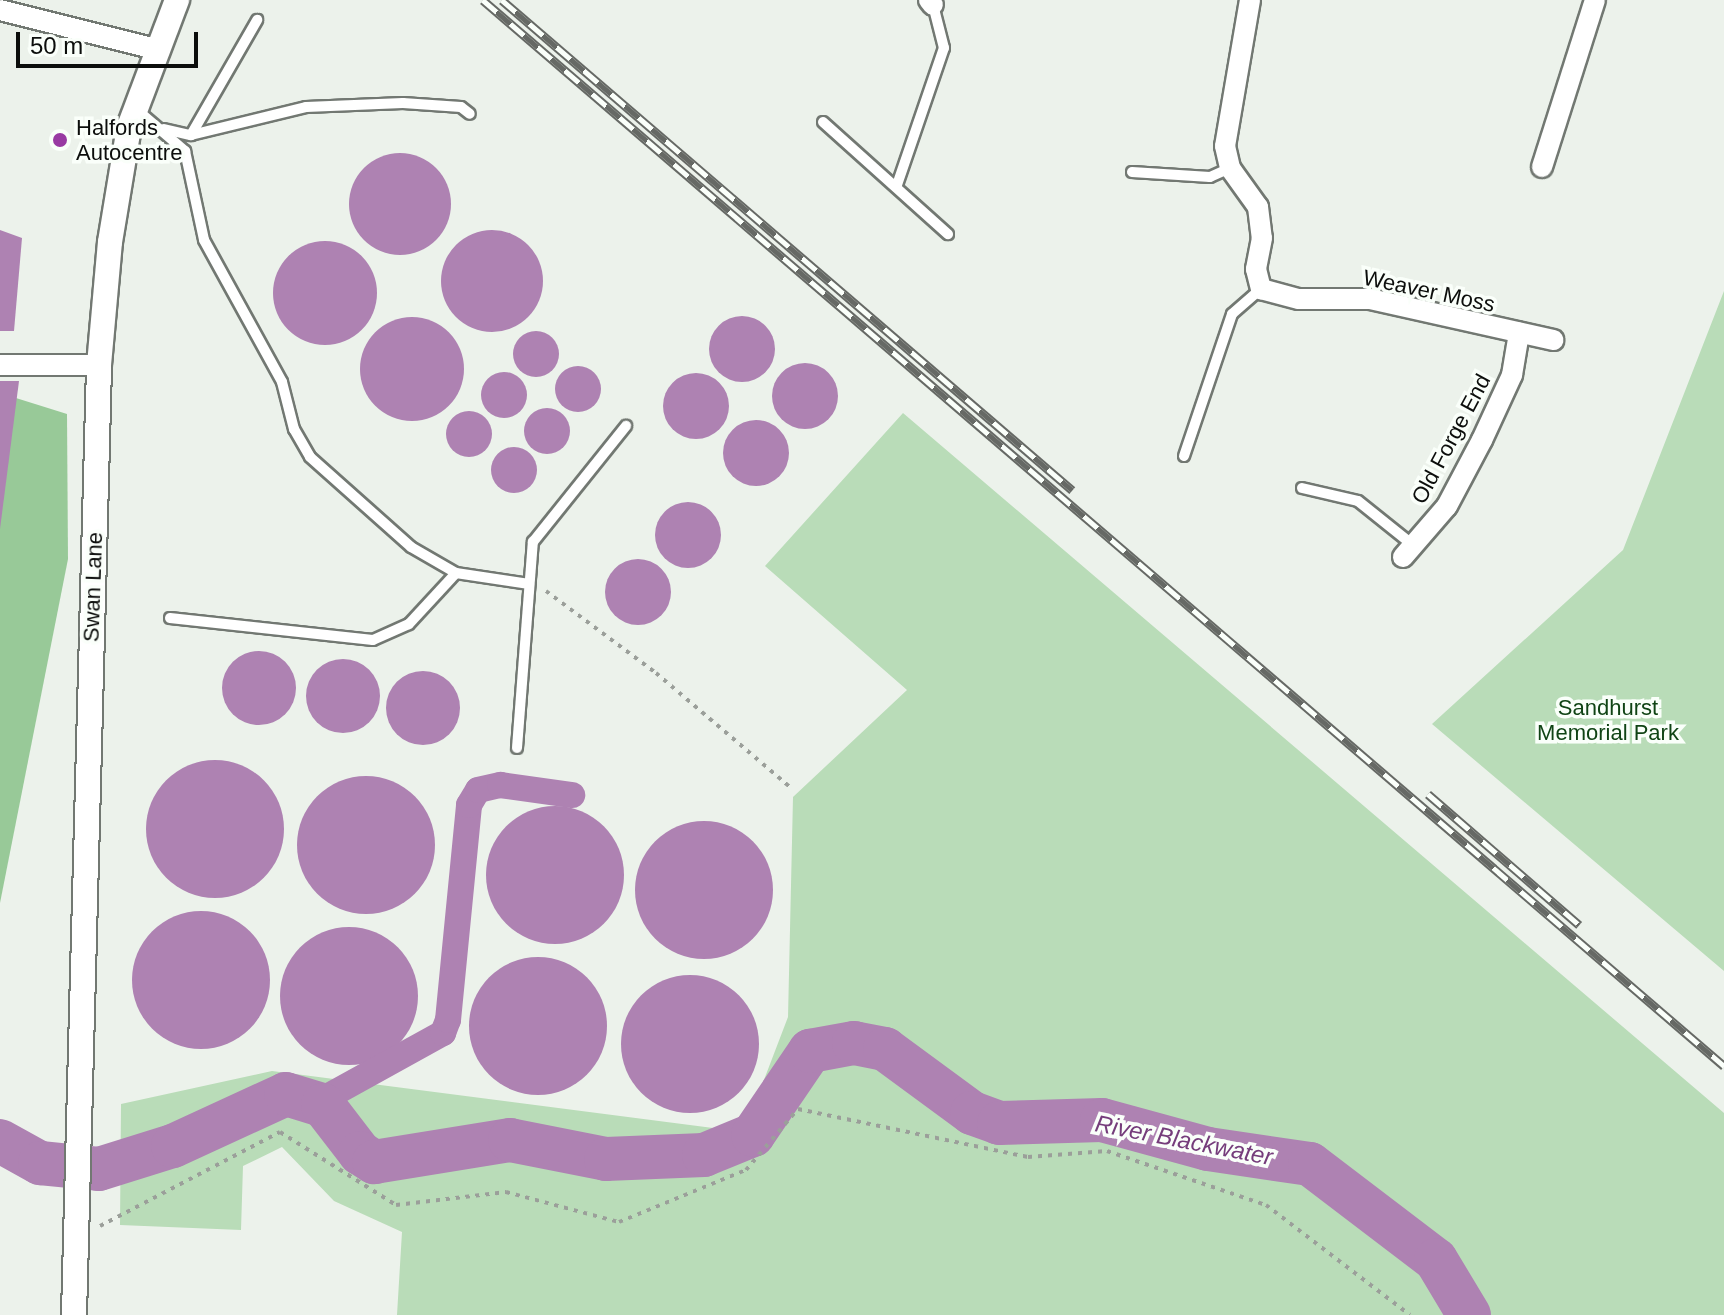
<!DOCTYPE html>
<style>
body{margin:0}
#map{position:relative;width:1724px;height:1315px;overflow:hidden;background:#ecf2eb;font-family:Helvetica,sans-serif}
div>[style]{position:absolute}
.green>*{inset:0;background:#b9dcb8}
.forest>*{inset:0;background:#98c998}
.water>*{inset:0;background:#ae82b2}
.round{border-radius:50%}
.canal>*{height:26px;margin:-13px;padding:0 13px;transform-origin:13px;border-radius:13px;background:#ae82b2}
.river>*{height:44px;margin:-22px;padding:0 22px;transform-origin:22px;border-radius:22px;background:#ae82b2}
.path>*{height:4px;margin-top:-2px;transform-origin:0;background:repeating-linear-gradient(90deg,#9b9f9a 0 4px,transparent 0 10px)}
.roads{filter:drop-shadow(2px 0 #727872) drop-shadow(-2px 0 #727872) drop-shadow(0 2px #727872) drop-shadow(0 -2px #727872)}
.service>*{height:10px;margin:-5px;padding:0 5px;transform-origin:5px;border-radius:5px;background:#fff}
.minor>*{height:20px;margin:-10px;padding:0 10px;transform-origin:10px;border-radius:10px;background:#fff}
.tertiary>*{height:24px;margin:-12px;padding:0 12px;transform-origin:12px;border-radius:12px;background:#fff}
.rail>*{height:9px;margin-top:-4.5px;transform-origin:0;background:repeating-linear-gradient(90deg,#fafffa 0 18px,#666965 0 36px);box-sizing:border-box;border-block:2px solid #666965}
.dots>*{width:22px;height:22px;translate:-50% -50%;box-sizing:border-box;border:4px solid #fafffa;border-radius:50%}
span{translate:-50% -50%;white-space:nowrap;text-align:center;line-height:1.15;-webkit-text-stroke:7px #fafffa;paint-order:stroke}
.poi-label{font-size:22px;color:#0c0e0c}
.left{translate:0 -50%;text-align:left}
.street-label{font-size:22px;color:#0c0e0c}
.park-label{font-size:22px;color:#104415}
.water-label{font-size:24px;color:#753d7b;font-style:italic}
.scale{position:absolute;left:16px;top:32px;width:182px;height:36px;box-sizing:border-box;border:4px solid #0c0e0c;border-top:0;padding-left:10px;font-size:24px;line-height:28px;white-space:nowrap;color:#0c0e0c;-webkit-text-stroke:6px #fafffa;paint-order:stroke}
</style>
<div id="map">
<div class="green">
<div style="clip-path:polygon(1724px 291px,1724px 971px,1432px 724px,1623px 550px)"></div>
<div style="clip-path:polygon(903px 413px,1724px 1113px,1724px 1315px,397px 1315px,402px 1232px,334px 1201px,282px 1147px,243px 1166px,241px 1230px,120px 1225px,121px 1104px,272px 1071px,744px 1132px,788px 1017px,793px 797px,907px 690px,765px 566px)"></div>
</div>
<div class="forest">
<div style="clip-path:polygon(0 393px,67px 414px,68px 559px,0 903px)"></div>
</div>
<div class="water">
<div class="round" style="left:349px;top:153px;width:102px;height:102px"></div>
<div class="round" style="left:441px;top:230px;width:102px;height:102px"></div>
<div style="clip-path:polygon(0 230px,22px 238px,14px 331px,0 331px)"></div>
<div class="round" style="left:273px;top:241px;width:104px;height:104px"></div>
<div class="round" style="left:709px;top:316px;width:66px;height:66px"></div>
<div class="round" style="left:360px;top:317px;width:104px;height:104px"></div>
<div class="round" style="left:513px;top:331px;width:46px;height:46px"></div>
<div class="round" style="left:772px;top:363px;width:66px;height:66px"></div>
<div class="round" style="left:555px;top:366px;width:46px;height:46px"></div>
<div class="round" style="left:481px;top:372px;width:46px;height:46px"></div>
<div class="round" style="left:663px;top:373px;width:66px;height:66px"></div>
<div style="clip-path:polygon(0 381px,19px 381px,0 529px)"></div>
<div class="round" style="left:524px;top:408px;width:46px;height:46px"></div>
<div class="round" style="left:446px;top:411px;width:46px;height:46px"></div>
<div class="round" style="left:723px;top:420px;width:66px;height:66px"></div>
<div class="round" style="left:491px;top:447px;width:46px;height:46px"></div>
<div class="round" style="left:655px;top:502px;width:66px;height:66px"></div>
<div class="round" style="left:605px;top:559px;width:66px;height:66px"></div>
<div class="round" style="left:222px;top:651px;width:74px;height:74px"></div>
<div class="round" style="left:306px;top:659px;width:74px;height:74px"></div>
<div class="round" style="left:386px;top:671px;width:74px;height:74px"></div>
<div class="round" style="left:146px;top:760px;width:138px;height:138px"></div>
<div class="round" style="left:297px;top:776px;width:138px;height:138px"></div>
<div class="round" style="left:486px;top:806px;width:138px;height:138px"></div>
<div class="round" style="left:635px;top:821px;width:138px;height:138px"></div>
<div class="round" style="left:132px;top:911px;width:138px;height:138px"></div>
<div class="round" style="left:280px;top:927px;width:138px;height:138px"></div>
<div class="round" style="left:469px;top:957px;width:138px;height:138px"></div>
<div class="round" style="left:621px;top:975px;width:138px;height:138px"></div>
</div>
<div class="canal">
<div style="left:318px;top:1102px;width:143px;rotate:-28.9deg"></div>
<div style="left:443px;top:1033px;width:14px;rotate:-69deg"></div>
<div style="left:448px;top:1020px;width:216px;rotate:-84.4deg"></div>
<div style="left:469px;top:805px;width:17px;rotate:-59deg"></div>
<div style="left:478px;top:790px;width:23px;rotate:-13deg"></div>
<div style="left:500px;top:785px;width:73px;rotate:7.9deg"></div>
</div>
<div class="river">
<div style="left:0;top:1141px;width:46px;rotate:28.8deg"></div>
<div style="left:40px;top:1163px;width:59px;rotate:5.8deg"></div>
<div style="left:99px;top:1169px;width:77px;rotate:-17.3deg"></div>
<div style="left:173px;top:1146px;width:124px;rotate:-24.7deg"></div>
<div style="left:286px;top:1094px;width:39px;rotate:17deg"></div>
<div style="left:323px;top:1105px;width:61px;rotate:52.4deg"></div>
<div style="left:360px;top:1153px;width:17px;rotate:33deg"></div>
<div style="left:374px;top:1162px;width:138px;rotate:-9.2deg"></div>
<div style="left:510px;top:1140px;width:98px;rotate:11.2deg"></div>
<div style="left:606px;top:1159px;width:98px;rotate:-2.3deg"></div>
<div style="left:704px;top:1155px;width:53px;rotate:-22.2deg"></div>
<div style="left:753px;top:1135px;width:102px;rotate:-55.8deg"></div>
<div style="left:810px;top:1051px;width:45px;rotate:-10.3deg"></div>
<div style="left:854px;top:1043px;width:32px;rotate:11deg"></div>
<div style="left:885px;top:1049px;width:108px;rotate:36.3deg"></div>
<div style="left:972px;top:1113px;width:29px;rotate:20deg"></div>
<div style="left:999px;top:1123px;width:103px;rotate:-1.7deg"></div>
<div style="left:1102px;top:1120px;width:110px;rotate:15.3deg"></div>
<div style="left:1208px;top:1149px;width:103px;rotate:8.4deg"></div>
<div style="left:1310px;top:1164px;width:158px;rotate:37.3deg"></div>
<div style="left:1436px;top:1260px;width:64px;rotate:59deg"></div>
</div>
<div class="path">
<div style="left:546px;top:591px;width:137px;rotate:36.7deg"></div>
<div style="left:656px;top:673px;width:177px;rotate:40.4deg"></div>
<div style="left:100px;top:1226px;width:203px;rotate:-27.6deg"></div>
<div style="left:280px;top:1132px;width:137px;rotate:32.2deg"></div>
<div style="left:396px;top:1205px;width:111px;rotate:-6.7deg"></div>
<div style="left:506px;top:1192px;width:117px;rotate:14.9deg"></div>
<div style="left:619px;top:1222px;width:137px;rotate:-22.3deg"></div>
<div style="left:746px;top:1170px;width:80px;rotate:-49.6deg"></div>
<div style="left:798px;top:1109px;width:235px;rotate:11.8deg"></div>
<div style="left:1028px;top:1157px;width:79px;rotate:-4.3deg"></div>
<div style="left:1107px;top:1151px;width:168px;rotate:18.8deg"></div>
<div style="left:1266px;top:1205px;width:181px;rotate:37.4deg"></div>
</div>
<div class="roads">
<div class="service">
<div style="left:136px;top:109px;width:65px;rotate:40.6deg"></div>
<div style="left:185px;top:151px;width:91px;rotate:77.9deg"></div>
<div style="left:204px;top:240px;width:162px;rotate:61.2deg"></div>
<div style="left:282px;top:382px;width:49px;rotate:75.7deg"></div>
<div style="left:294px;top:429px;width:32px;rotate:60deg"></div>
<div style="left:310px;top:457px;width:135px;rotate:41.7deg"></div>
<div style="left:411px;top:547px;width:52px;rotate:30deg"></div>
<div style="left:456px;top:573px;width:74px;rotate:8.6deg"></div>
<div style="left:823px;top:122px;width:168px;rotate:41.9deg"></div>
<div style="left:164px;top:129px;width:28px;rotate:13deg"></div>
<div style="left:191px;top:135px;width:118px;rotate:-13.7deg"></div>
<div style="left:306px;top:107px;width:97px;rotate:-2.4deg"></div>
<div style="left:403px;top:103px;width:58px;rotate:3.9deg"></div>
<div style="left:461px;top:107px;width:11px;rotate:38deg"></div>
<div style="left:191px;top:135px;width:133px;rotate:-60.1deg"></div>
<div style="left:1132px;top:172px;width:78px;rotate:3.7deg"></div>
<div style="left:1210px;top:177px;width:22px;rotate:-24deg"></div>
<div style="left:897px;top:185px;width:145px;rotate:-71.1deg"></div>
<div style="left:944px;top:48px;width:44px;rotate:-104.3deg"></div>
<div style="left:1184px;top:456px;width:150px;rotate:-71.3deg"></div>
<div style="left:1232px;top:314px;width:38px;rotate:-41deg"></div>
<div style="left:1302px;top:488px;width:57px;rotate:13.1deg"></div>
<div style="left:1358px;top:501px;width:70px;rotate:38.7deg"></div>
<div style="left:170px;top:618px;width:204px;rotate:6.2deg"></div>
<div style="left:373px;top:640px;width:39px;rotate:-24deg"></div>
<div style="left:409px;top:624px;width:69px;rotate:-47.3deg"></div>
<div style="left:517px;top:748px;width:207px;rotate:-85.6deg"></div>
<div style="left:533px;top:542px;width:149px;rotate:-51.3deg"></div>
</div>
<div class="minor">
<div style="left:929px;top:0;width:6px;rotate:51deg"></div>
<div style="left:1250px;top:0;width:148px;rotate:99.7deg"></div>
<div style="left:1225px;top:146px;width:23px;rotate:77deg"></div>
<div style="left:1230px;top:168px;width:48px;rotate:54.3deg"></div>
<div style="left:1258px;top:207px;width:31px;rotate:83deg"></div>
<div style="left:1262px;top:238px;width:32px;rotate:101deg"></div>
<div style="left:1256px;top:269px;width:21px;rotate:76deg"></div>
<div style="left:1261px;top:289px;width:39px;rotate:15deg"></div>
<div style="left:1299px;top:299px;width:71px"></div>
<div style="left:1370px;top:299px;width:188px;rotate:12.6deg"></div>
<div style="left:0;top:10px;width:160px;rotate:14.1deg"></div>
<div style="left:1542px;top:167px;width:175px;rotate:-72.4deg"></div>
<div style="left:0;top:365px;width:99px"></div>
<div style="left:1403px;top:557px;width:67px;rotate:-49.2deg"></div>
<div style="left:1447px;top:506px;width:75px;rotate:-62.1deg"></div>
<div style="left:1482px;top:440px;width:72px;rotate:-65.2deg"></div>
<div style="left:1512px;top:375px;width:43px;rotate:-80.5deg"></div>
</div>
<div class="tertiary">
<div style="left:74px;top:1315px;width:950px;rotate:-88.49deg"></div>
<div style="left:99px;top:365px;width:123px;rotate:-84.9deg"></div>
<div style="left:110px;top:242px;width:117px;rotate:-80.6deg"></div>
<div style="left:129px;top:127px;width:136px;rotate:-69.3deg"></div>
</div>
</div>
<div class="rail">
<div style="left:483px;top:0;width:1636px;rotate:40.66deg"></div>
<div style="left:502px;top:0;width:752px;rotate:40.68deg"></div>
<div style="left:1428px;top:794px;width:200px;rotate:40.9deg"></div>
</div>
<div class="dots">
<div style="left:60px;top:140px;background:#993aa3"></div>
</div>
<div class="poi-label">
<span class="left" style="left:76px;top:140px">Halfords<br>Autocentre</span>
</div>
<div class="street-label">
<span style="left:1429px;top:291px;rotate:12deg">Weaver Moss</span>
<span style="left:1451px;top:439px;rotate:-62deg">Old Forge End</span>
<span style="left:93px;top:587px;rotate:-88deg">Swan Lane</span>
</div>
<div class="park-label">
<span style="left:1608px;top:720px">Sandhurst<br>Memorial Park</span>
</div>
<div class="water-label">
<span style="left:1184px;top:1140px;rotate:11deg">River Blackwater</span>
</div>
<div class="scale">50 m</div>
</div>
